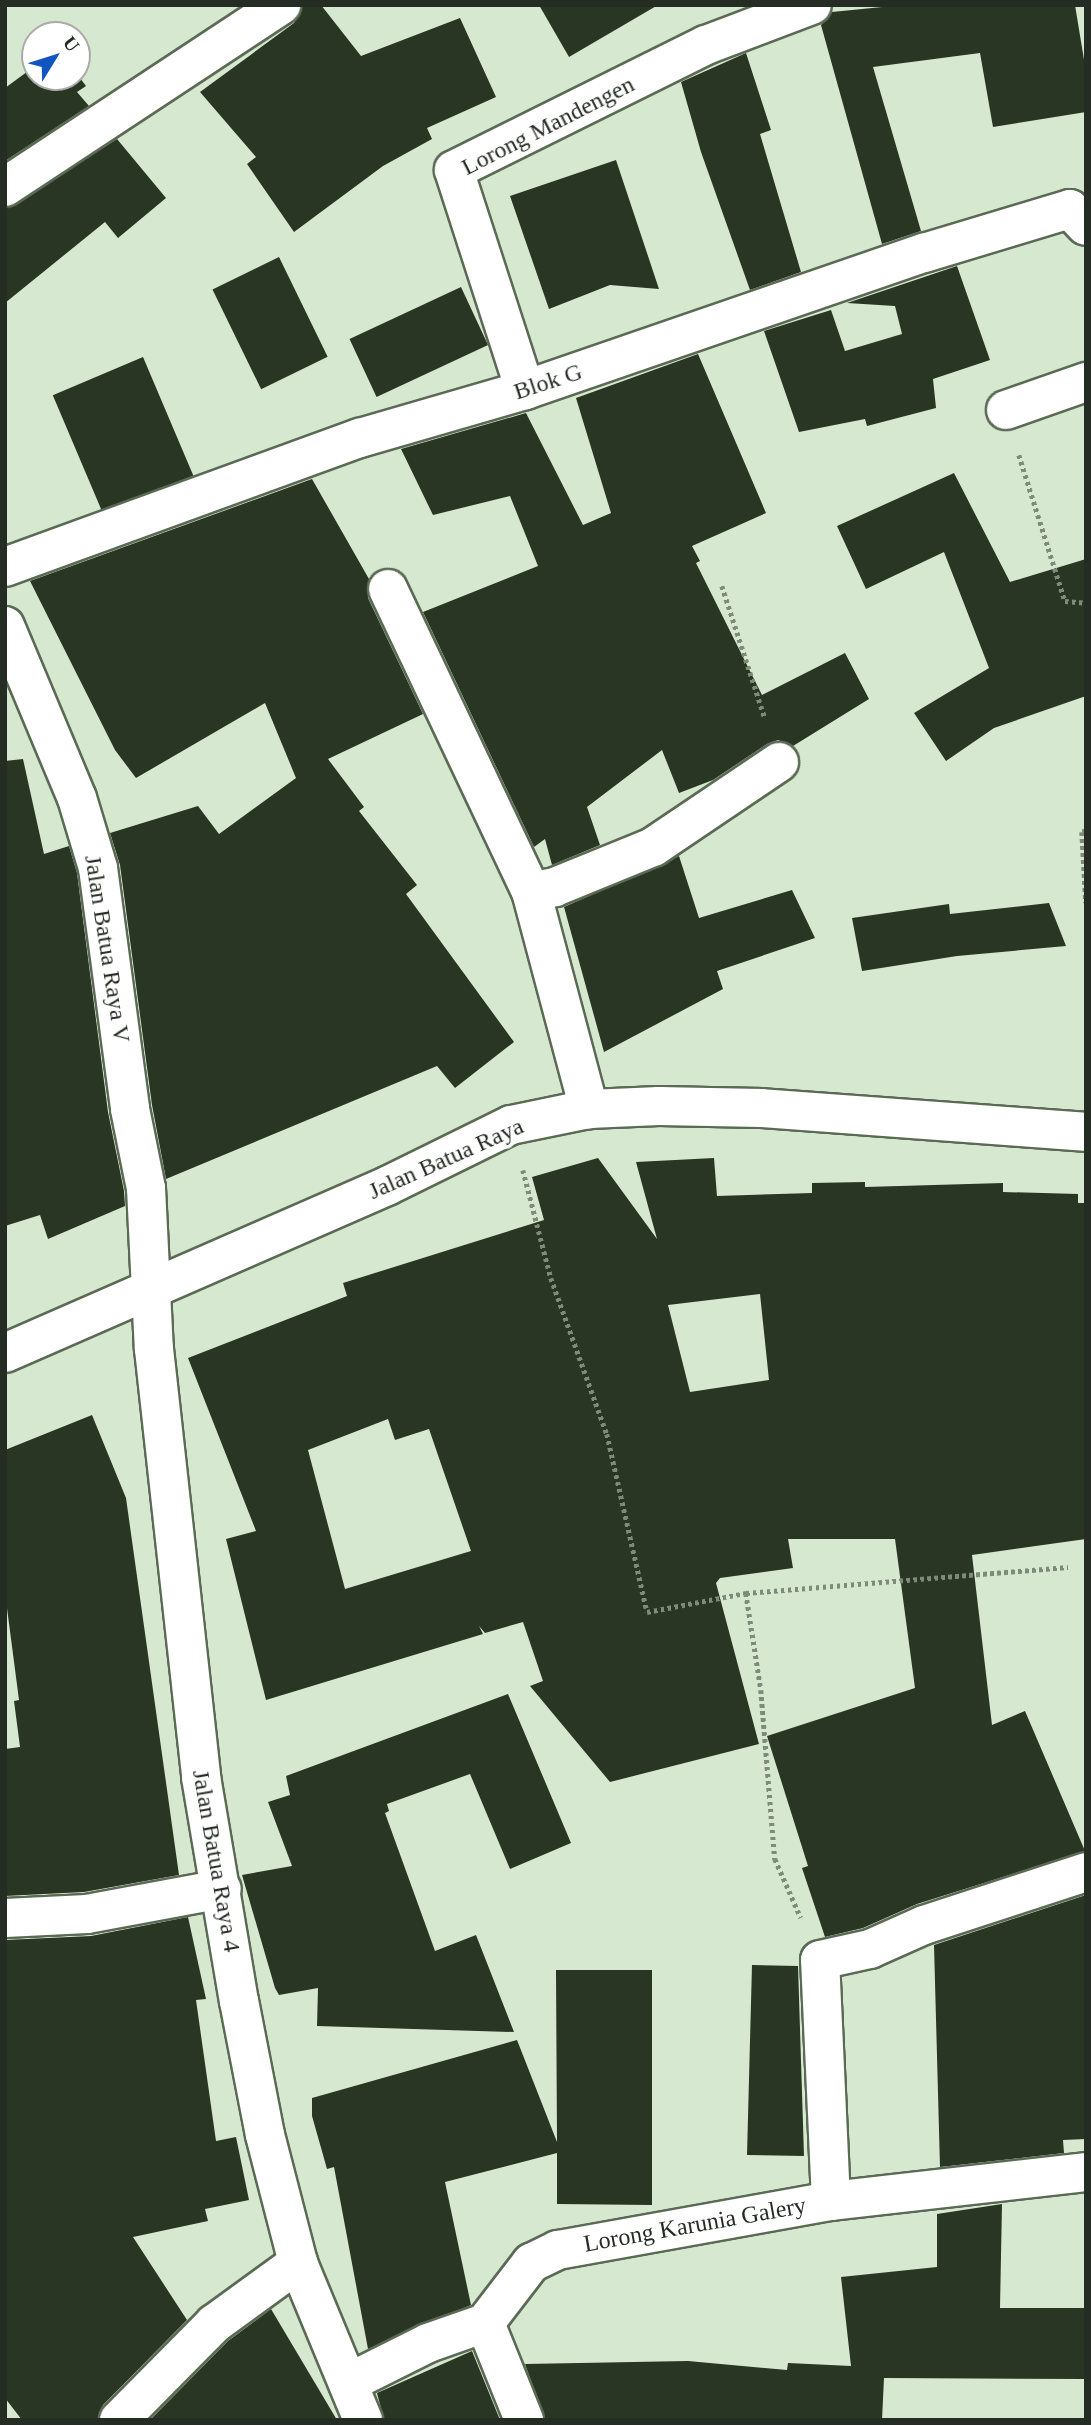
<!DOCTYPE html>
<style>
body{margin:0}
#map{position:relative;width:1091px;height:2425px;overflow:hidden;background:#d7e8d0;font-family:Georgia,serif}
div>[style]{position:absolute}
.building>*{inset:0;background:#293623;transform-origin:0 0}
.path>*{height:4.5px;margin-top:-2.25px;transform-origin:0;background:repeating-linear-gradient(90deg,#7e8a7a 0 3.5px,transparent 0 7px)}
.roads{filter:drop-shadow(2px 0 #5b6a55) drop-shadow(-2px 0 #5b6a55) drop-shadow(0 2px #5b6a55) drop-shadow(0 -2px #5b6a55)}
.minor>*{height:38px;margin:-19px;padding:0 19px;transform-origin:19px;border-radius:19px;background:#fff}
.major>*{height:38px;margin:-19px;padding:0 19px;transform-origin:19px;border-radius:19px;background:#fff}
span{translate:-50% -50%;white-space:nowrap;text-align:center;line-height:1.15;-webkit-text-stroke:7px #fff;paint-order:stroke}
.street-label{font-size:24px;color:#252c23}
.frame{position:absolute;inset:0;border:7px solid #252c23;pointer-events:none}
.north{position:absolute;left:21px;top:21px;width:70px;height:70px;box-sizing:border-box;background:#fff;border:2px solid #a8aba7;border-radius:50%;rotate:52deg;font-size:19px;font-weight:700;line-height:28px;text-align:center;color:#252c23}
.north::after{content:'';display:block;margin:auto;width:24px;height:32px;background:#1255c0;clip-path:polygon(50% 0,100% 100%,50% 72%,0 100%)}
</style>
<div id="map">
<div class="building">
<div style="clip-path:polygon(303px 5px,321px 5px,361px 56px,460px 18px,496px 97px,427px 128px,432px 139px,383px 166px,294px 232px,247px 164px,256px 157px,200px 92px,294px 23px)"></div>
<div style="clip-path:polygon(539px 5px,658px 5px,569px 57px)"></div>
<div style="clip-path:polygon(902px 5px,1075px 5px,1086px 72px,1086px 112px,993px 127px,980px 53px,873px 67px,921px 231px,882px 244px,821px 25px,832px 12px)"></div>
<div style="clip-path:polygon(746px 53px,771px 130px,760px 134px,801px 272px,750px 290px,701px 152px,681px 82px)"></div>
<div style="clip-path:polygon(35px 66px,35px 77px,77px 74px,86px 86px,77px 92px,89px 106px,5px 161px,5px 88px)"></div>
<div style="clip-path:polygon(117px 139px,166px 198px,118px 238px,105px 222px,5px 303px,5px 209px)"></div>
<div style="clip-path:polygon(616px 160px,659px 289px,610px 285px,549px 309px,510px 196px)"></div>
<div style="left:279px;top:257px;width:111px;height:74px;rotate:64deg"></div>
<div style="clip-path:polygon(957px 266px,990px 360px,933px 379px,936px 408px,867px 426px,865px 419px,799px 432px,764px 331px,831px 310px,845px 351px,902px 334px,895px 306px,847px 303px)"></div>
<div style="left:461px;top:287px;width:64px;height:123px;rotate:65deg"></div>
<div style="clip-path:polygon(698px 354px,766px 513px,692px 546px,700px 561px,696px 563px,762px 695px,845px 653px,869px 699px,793px 746px,778px 740px,767px 744px,713px 780px,679px 793px,662px 750px,587px 807px,600px 845px,552px 865px,545px 839px,534px 847px,423px 612px,538px 566px,510px 496px,433px 515px,401px 449px,526px 413px,583px 525px,611px 513px,576px 398px)"></div>
<div style="left:143px;top:357px;width:129px;height:98px;rotate:67deg"></div>
<div style="clip-path:polygon(954px 473px,1010px 582px,1086px 559px,1086px 696px,994px 728px,946px 761px,914px 713px,989px 668px,944px 552px,866px 589px,837px 526px)"></div>
<div style="clip-path:polygon(312px 479px,369px 579px,368px 598px,423px 714px,328px 759px,364px 807px,359px 811px,417px 885px,406px 894px,514px 1042px,455px 1088px,437px 1066px,166px 1179px,152px 1105px,120px 865px,110px 833px,198px 806px,219px 834px,296px 778px,265px 703px,136px 778px,115px 750px,30px 581px)"></div>
<div style="clip-path:polygon(23px 759px,44px 854px,69px 846px,77px 873px,108px 1112px,124px 1191px,125px 1206px,48px 1239px,40px 1215px,5px 1226px,5px 761px)"></div>
<div style="clip-path:polygon(679px 856px,699px 918px,792px 890px,815px 938px,717px 971px,723px 989px,604px 1052px,564px 907px)"></div>
<div style="clip-path:polygon(1049px 903px,1066px 946px,957px 956px,862px 971px,852px 918px,949px 904px,950px 914px)"></div>
<div style="clip-path:polygon(evenodd,598px 1158px,657px 1239px,636px 1162px,714px 1158px,717px 1196px,812px 1193px,812px 1183px,865px 1182px,865px 1187px,1003px 1183px,1003px 1192px,1078px 1194px,1078px 1203px,1086px 1203px,1086px 1539px,972px 1555px,992px 1725px,1025px 1711px,1085px 1851px,917px 1904px,863px 1928px,825px 1937px,802px 1868px,808px 1866px,767px 1736px,915px 1688px,895px 1539px,788px 1539px,793px 1568px,720px 1578px,716px 1583px,759px 1744px,610px 1782px,530px 1686px,543px 1681px,523px 1622px,485px 1633px,479px 1626px,483px 1634px,266px 1700px,226px 1539px,256px 1531px,188px 1358px,347px 1296px,343px 1283px,544px 1220px,532px 1177px,598px 1158px,760px 1294px,769px 1380px,690px 1392px,668px 1305px,760px 1294px,598px 1158px,388px 1419px,395px 1440px,429px 1429px,471px 1551px,345px 1589px,308px 1450px,388px 1419px)"></div>
<div style="clip-path:polygon(92px 1415px,126px 1498px,179px 1875px,84px 1892px,5px 1896px,5px 1749px,20px 1747px,14px 1701px,19px 1700px,5px 1593px,5px 1450px)"></div>
<div style="clip-path:polygon(508px 1694px,571px 1843px,510px 1869px,470px 1774px,387px 1804px,389px 1811px,385px 1813px,435px 1951px,476px 1935px,514px 2032px,317px 2026px,318px 1988px,279px 1995px,275px 1988px,242px 1875px,292px 1866px,268px 1802px,290px 1795px,286px 1776px)"></div>
<div style="clip-path:polygon(1086px 1895px,1086px 2139px,1063px 2140px,1064px 2153px,940px 2167px,934px 1945px)"></div>
<div style="clip-path:polygon(188px 1917px,206px 1999px,196px 2000px,216px 2141px,236px 2137px,249px 2200px,205px 2209px,208px 2221px,133px 2237px,187px 2320px,103px 2405px,98px 2420px,22px 2420px,5px 2398px,5px 1940px,91px 1936px)"></div>
<div style="clip-path:polygon(752px 1965px,798px 1966px,804px 2156px,747px 2155px)"></div>
<div style="clip-path:polygon(556px 1970px,652px 1970px,652px 2205px,557px 2204px,557px 2153px,445px 2182px,471px 2305px,368px 2349px,334px 2167px,327px 2169px,312px 2116px,312px 2098px,517px 2040px,557px 2142px)"></div>
<div style="clip-path:polygon(1002px 2204px,1000px 2308px,1086px 2308px,1086px 2379px,884px 2378px,882px 2420px,545px 2420px,525px 2364px,688px 2361px,787px 2370px,788px 2363px,851px 2366px,841px 2277px,937px 2267px,937px 2214px)"></div>
<div style="clip-path:polygon(271px 2309px,337px 2420px,150px 2420px,228px 2341px)"></div>
<div style="clip-path:polygon(472px 2351px,500px 2420px,384px 2420px,377px 2393px)"></div>
</div>
<div class="path">
<div style="left:1019px;top:455px;width:153px;rotate:72.5deg"></div>
<div style="left:1065px;top:601px;width:21px;rotate:5deg"></div>
<div style="left:722px;top:586px;width:139px;rotate:72deg"></div>
<div style="left:1086px;top:831px;width:4px;rotate:166deg"></div>
<div style="left:1082px;top:832px;width:71px;rotate:86.8deg"></div>
<div style="left:523px;top:1170px;width:112px;rotate:75.5deg"></div>
<div style="left:551px;top:1278px;width:166px;rotate:70.3deg"></div>
<div style="left:607px;top:1434px;width:182px;rotate:77.3deg"></div>
<div style="left:647px;top:1612px;width:101px;rotate:-10.9deg"></div>
<div style="left:746px;top:1593px;width:98px;rotate:81.2deg"></div>
<div style="left:761px;top:1690px;width:170px;rotate:85.3deg"></div>
<div style="left:775px;top:1859px;width:64px;rotate:66.2deg"></div>
<div style="left:746px;top:1593px;width:323px;rotate:-4.6deg"></div>
</div>
<div class="roads">
<div class="minor">
<div style="left:5px;top:187px;width:331px;rotate:-33.4deg"></div>
<div style="left:525px;top:390px;width:231px;rotate:-107.9deg"></div>
<div style="left:454px;top:170px;width:281px;rotate:-26.4deg"></div>
<div style="left:706px;top:45px;width:113px;rotate:-20.7deg"></div>
<div style="left:1006px;top:410px;width:85px;rotate:-19.3deg"></div>
<div style="left:5px;top:567px;width:378px;rotate:-20deg"></div>
<div style="left:360px;top:438px;width:172px;rotate:-16.2deg"></div>
<div style="left:525px;top:390px;width:422px;rotate:-19deg"></div>
<div style="left:924px;top:253px;width:152px;rotate:-16.8deg"></div>
<div style="left:1070px;top:209px;width:23px;rotate:47deg"></div>
<div style="left:388px;top:589px;width:334px;rotate:64.7deg"></div>
<div style="left:531px;top:891px;width:226px;rotate:75.1deg"></div>
<div style="left:5px;top:626px;width:186px;rotate:67.3deg"></div>
<div style="left:77px;top:798px;width:73px;rotate:73.3deg"></div>
<div style="left:98px;top:868px;width:243px;rotate:82.4deg"></div>
<div style="left:130px;top:1109px;width:81px;rotate:78.6deg"></div>
<div style="left:146px;top:1188px;width:161px;rotate:87.2deg"></div>
<div style="left:154px;top:1349px;width:431px;rotate:83.7deg"></div>
<div style="left:201px;top:1777px;width:227px;rotate:80.4deg"></div>
<div style="left:239px;top:2001px;width:136px;rotate:79deg"></div>
<div style="left:265px;top:2135px;width:132px;rotate:75.5deg"></div>
<div style="left:298px;top:2263px;width:170px;rotate:67.5deg"></div>
<div style="left:531px;top:891px;width:24px;rotate:-9deg"></div>
<div style="left:555px;top:887px;width:106px;rotate:-22.2deg"></div>
<div style="left:653px;top:847px;width:152px;rotate:-34deg"></div>
<div style="left:5px;top:1918px;width:82px;rotate:-2.8deg"></div>
<div style="left:87px;top:1914px;width:137px;rotate:-10.5deg"></div>
<div style="left:831px;top:2201px;width:241px;rotate:-92.6deg"></div>
<div style="left:820px;top:1960px;width:51px;rotate:-12.4deg"></div>
<div style="left:870px;top:1949px;width:59px;rotate:-24deg"></div>
<div style="left:924px;top:1925px;width:170px;rotate:-18.1deg"></div>
<div style="left:485px;top:2323px;width:105px;rotate:68.1deg"></div>
<div style="left:348px;top:2383px;width:89px;rotate:-26.6deg"></div>
<div style="left:428px;top:2343px;width:60px;rotate:-19.3deg"></div>
<div style="left:485px;top:2323px;width:76px;rotate:-52.5deg"></div>
<div style="left:531px;top:2263px;width:30px;rotate:-26deg"></div>
<div style="left:558px;top:2250px;width:277px;rotate:-10.2deg"></div>
<div style="left:831px;top:2201px;width:257px;rotate:-6.5deg"></div>
<div style="left:119px;top:2420px;width:135px;rotate:-45.3deg"></div>
<div style="left:214px;top:2324px;width:104px;rotate:-36deg"></div>
</div>
<div class="major">
<div style="left:5px;top:1353px;width:417px;rotate:-23.6deg"></div>
<div style="left:387px;top:1186px;width:138px;rotate:-26.2deg"></div>
<div style="left:511px;top:1125px;width:80px;rotate:-11.6deg"></div>
<div style="left:589px;top:1109px;width:70px;rotate:-2.5deg"></div>
<div style="left:659px;top:1106px;width:102px;rotate:1.1deg"></div>
<div style="left:761px;top:1108px;width:326px;rotate:4.2deg"></div>
</div>
</div>
<div class="street-label">
<span style="left:548px;top:126px;rotate:-27deg">Lorong Mandengen</span>
<span style="left:548px;top:382px;rotate:-18deg">Blok G</span>
<span style="left:107px;top:949px;rotate:81deg">Jalan Batua Raya V</span>
<span style="left:446px;top:1159px;rotate:-24deg">Jalan Batua Raya</span>
<span style="left:216px;top:1861px;rotate:80deg">Jalan Batua Raya 4</span>
<span style="left:695px;top:2225px;rotate:-10deg">Lorong Karunia Galery</span>
</div>
<div class="frame"></div>
<div class="north">U</div>
</div>
